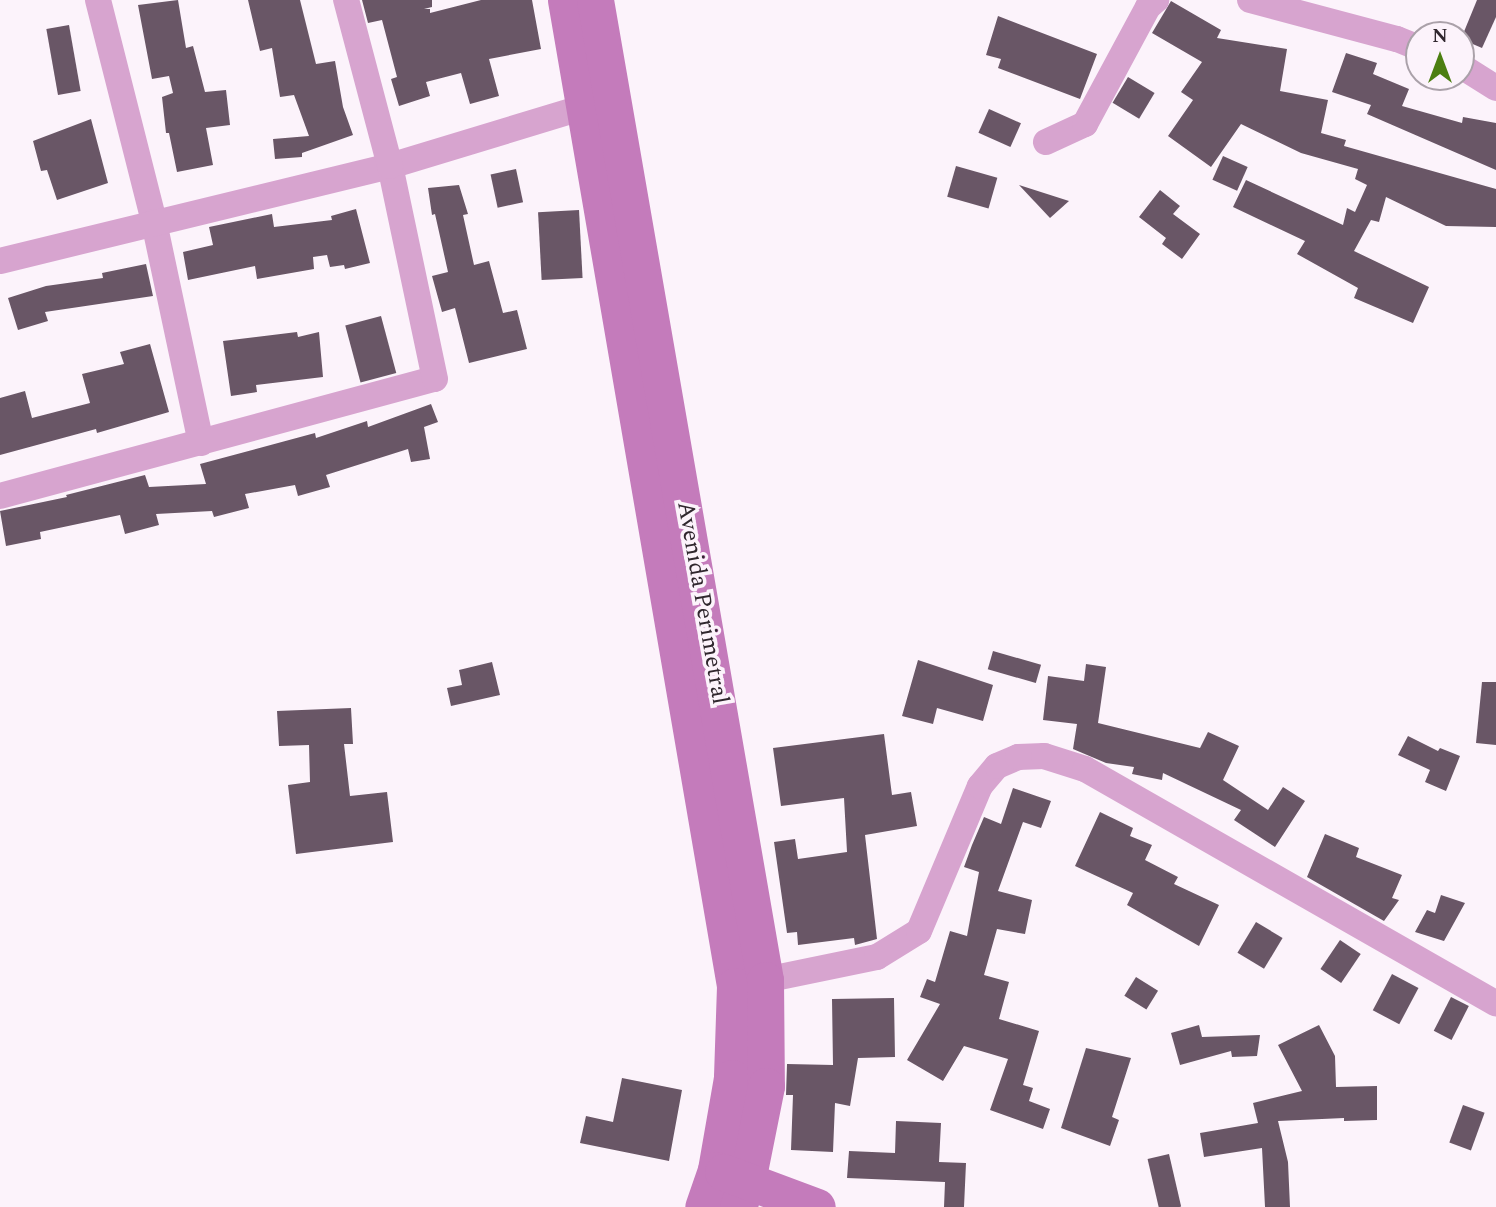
<!DOCTYPE html>
<style>
body{margin:0}
#map{position:relative;width:1496px;height:1207px;overflow:hidden;background:#fcf3fb;font-family:Spectral,serif}
div>[style]{position:absolute}
.building>*{inset:0;background:#695666;transform-origin:0 0}
.street>*{height:26px;margin:-13px;padding:0 13px;transform-origin:13px;border-radius:13px;background:#d7a4cf}
.secondary>*{height:37px;margin:-18.5px;padding:0 18.5px;transform-origin:18.5px;border-radius:18.5px;background:#c47bbb}
span{translate:-50% -50%;white-space:nowrap;text-align:center;line-height:1.15;-webkit-text-stroke:7px #fcf3fb;paint-order:stroke}
.street-label{font-size:24px;color:#30272e}
.north{position:absolute;left:1405px;top:21px;width:70px;height:70px;box-sizing:border-box;background:#fcf3fb;border:2px solid #aaa1a9;border-radius:50%;rotate:0deg;font-size:19px;font-weight:700;line-height:28px;text-align:center;color:#30272e}
.north::after{content:'';display:block;margin:auto;width:24px;height:32px;background:#4c7f11;clip-path:polygon(50% 0,100% 100%,50% 72%,0 100%)}
</style>
<div id="map">
<div class="building">
<div style="clip-path:polygon(178px 0,186px 48px,193px 46px,205px 92px,226px 90px,230px 125px,206px 128px,213px 165px,177px 172px,169px 133px,166px 133px,162px 97px,173px 93px,169px 76px,152px 79px,138px 5px)"></div>
<div style="clip-path:polygon(248px 0,300px 0,316px 64px,335px 61px,343px 107px,353px 135px,302px 153px,302px 157px,275px 159px,273px 139px,309px 136px,294px 95px,280px 97px,272px 48px,260px 51px)"></div>
<div style="clip-path:polygon(362px 0,432px 0,432px 7px,424px 9px,430px 9px,430px 13px,481px 0,532px 0,541px 49px,489px 59px,499px 96px,470px 104px,461px 73px,426px 82px,430px 96px,399px 106px,391px 79px,397px 77px,382px 20px,368px 23px)"></div>
<div style="clip-path:polygon(1477px 0,1496px 0,1496px 17px,1482px 48px,1461px 39px)"></div>
<div style="clip-path:polygon(1171px 1px,1221px 30px,1217px 38px,1287px 49px,1280px 91px,1328px 100px,1321px 133px,1346px 140px,1344px 146px,1496px 189px,1496px 227px,1446px 226px,1386px 197px,1379px 222px,1371px 220px,1354px 251px,1429px 287px,1413px 323px,1354px 298px,1358px 288px,1297px 254px,1305px 241px,1233px 207px,1246px 180px,1343px 225px,1347px 208px,1355px 212px,1367px 185px,1355px 179px,1358px 169px,1301px 153px,1241px 124px,1211px 167px,1168px 136px,1193px 100px,1181px 92px,1202px 62px,1152px 33px)"></div>
<div style="clip-path:polygon(998px 16px,1097px 54px,1080px 99px,998px 68px,1001px 59px,986px 55px)"></div>
<div style="left:69px;top:25px;width:67px;height:23px;rotate:80deg"></div>
<div style="clip-path:polygon(1346px 53px,1377px 63px,1373px 74px,1409px 89px,1402px 106px,1462px 123px,1463px 117px,1496px 123px,1496px 170px,1367px 114px,1371px 105px,1332px 92px)"></div>
<div style="left:1128px;top:77px;width:31px;height:30px;rotate:31deg"></div>
<div style="left:989px;top:109px;width:35px;height:26px;rotate:24deg"></div>
<div style="clip-path:polygon(91px 119px,108px 183px,57px 200px,47px 170px,41px 171px,33px 141px)"></div>
<div style="left:1223px;top:156px;width:27px;height:26px;rotate:24deg"></div>
<div style="left:956px;top:166px;width:43px;height:32px;rotate:16deg"></div>
<div style="left:516px;top:169px;width:34px;height:26px;rotate:78deg"></div>
<div style="clip-path:polygon(459px 185px,468px 214px,463px 215px,474px 265px,489px 261px,503px 313px,517px 310px,527px 349px,469px 363px,455px 308px,442px 312px,432px 276px,448px 272px,435px 214px,432px 215px,428px 188px)"></div>
<div style="clip-path:polygon(1019px 185px,1069px 201px,1050px 218px)"></div>
<div style="clip-path:polygon(1160px 190px,1180px 206px,1173px 214px,1200px 234px,1182px 259px,1162px 244px,1166px 238px,1139px 217px)"></div>
<div style="clip-path:polygon(356px 209px,370px 263px,345px 269px,344px 265px,330px 267px,327px 255px,313px 257px,314px 269px,257px 279px,255px 266px,188px 280px,183px 252px,213px 245px,209px 227px,272px 214px,274px 227px,332px 220px,331px 216px)"></div>
<div style="left:579px;top:210px;width:68px;height:41px;rotate:87deg"></div>
<div style="clip-path:polygon(146px 264px,153px 296px,45px 312px,48px 321px,18px 330px,8px 298px,46px 286px,103px 278px,102px 273px)"></div>
<div style="left:381px;top:316px;width:59px;height:37px;rotate:75deg"></div>
<div style="clip-path:polygon(297px 332px,298px 337px,319px 332px,323px 377px,256px 385px,257px 392px,231px 396px,223px 341px)"></div>
<div style="clip-path:polygon(150px 344px,169px 412px,97px 433px,96px 429px,0 455px,0 398px,25px 391px,32px 418px,90px 403px,82px 374px,124px 364px,120px 352px)"></div>
<div style="clip-path:polygon(431px 404px,438px 422px,424px 427px,430px 459px,411px 462px,408px 449px,326px 475px,330px 487px,298px 496px,295px 485px,245px 494px,249px 508px,214px 517px,212px 511px,156px 514px,159px 525px,125px 534px,120px 515px,40px 532px,41px 539px,6px 546px,0 511px,67px 497px,66px 495px,145px 475px,149px 487px,206px 484px,200px 464px,315px 433px,316px 438px,367px 421px,368px 427px)"></div>
<div style="left:993px;top:651px;width:50px;height:19px;rotate:16deg"></div>
<div style="clip-path:polygon(918px 660px,993px 685px,983px 721px,937px 708px,933px 724px,902px 716px)"></div>
<div style="clip-path:polygon(492px 662px,500px 695px,451px 706px,447px 688px,462px 685px,459px 670px)"></div>
<div style="clip-path:polygon(1086px 664px,1106px 667px,1098px 723px,1200px 748px,1208px 732px,1239px 746px,1223px 780px,1268px 810px,1283px 787px,1305px 801px,1275px 847px,1234px 820px,1241px 810px,1163px 773px,1162px 780px,1132px 774px,1134px 767px,1106px 763px,1073px 749px,1077px 724px,1043px 720px,1048px 676px,1084px 681px)"></div>
<div style="clip-path:polygon(1482px 682px,1496px 682px,1496px 745px,1476px 743px)"></div>
<div style="clip-path:polygon(351px 708px,353px 744px,344px 744px,350px 796px,387px 792px,393px 842px,296px 854px,288px 785px,310px 782px,309px 745px,279px 746px,277px 711px)"></div>
<div style="clip-path:polygon(884px 734px,892px 795px,911px 792px,917px 826px,865px 835px,877px 939px,855px 945px,854px 938px,798px 945px,797px 932px,787px 933px,774px 842px,795px 839px,798px 859px,847px 852px,844px 798px,781px 806px,773px 748px)"></div>
<div style="clip-path:polygon(1408px 736px,1438px 751px,1440px 748px,1460px 756px,1446px 791px,1425px 782px,1430px 770px,1398px 755px)"></div>
<div style="clip-path:polygon(1013px 788px,1051px 801px,1041px 828px,1023px 822px,998px 891px,1032px 900px,1025px 934px,997px 929px,984px 975px,1009px 982px,999px 1019px,1039px 1031px,1023px 1085px,1033px 1088px,1029px 1101px,1050px 1109px,1043px 1129px,990px 1110px,1008px 1059px,964px 1046px,943px 1081px,907px 1060px,940px 1004px,920px 997px,927px 979px,935px 982px,950px 931px,967px 936px,979px 872px,964px 867px,972px 845px,984px 817px,1001px 824px)"></div>
<div style="clip-path:polygon(1100px 812px,1133px 828px,1130px 836px,1152px 845px,1145px 860px,1178px 877px,1174px 884px,1219px 905px,1199px 946px,1127px 905px,1133px 893px,1075px 866px)"></div>
<div style="clip-path:polygon(1325px 834px,1359px 848px,1356px 857px,1402px 875px,1392px 898px,1399px 900px,1384px 921px,1307px 877px)"></div>
<div style="clip-path:polygon(1441px 895px,1465px 903px,1444px 941px,1415px 932px,1427px 910px,1435px 913px)"></div>
<div style="left:1256px;top:922px;width:31px;height:36px;rotate:31deg"></div>
<div style="left:1340px;top:940px;width:25px;height:35px;rotate:34deg"></div>
<div style="left:1392px;top:974px;width:30px;height:41px;rotate:28deg"></div>
<div style="left:1136px;top:977px;width:26px;height:22px;rotate:32deg"></div>
<div style="left:1451px;top:997px;width:20px;height:38px;rotate:27deg"></div>
<div style="clip-path:polygon(894px 998px,895px 1057px,858px 1058px,850px 1106px,835px 1103px,833px 1152px,791px 1150px,793px 1095px,786px 1095px,787px 1064px,833px 1065px,832px 999px)"></div>
<div style="clip-path:polygon(1199px 1025px,1202px 1037px,1260px 1035px,1257px 1056px,1232px 1057px,1231px 1051px,1180px 1065px,1171px 1033px)"></div>
<div style="clip-path:polygon(1319px 1025px,1335px 1056px,1336px 1087px,1377px 1086px,1377px 1120px,1344px 1121px,1344px 1118px,1278px 1121px,1288px 1162px,1290px 1207px,1265px 1207px,1262px 1148px,1204px 1157px,1200px 1133px,1258px 1123px,1253px 1103px,1302px 1091px,1278px 1045px)"></div>
<div style="clip-path:polygon(1086px 1048px,1131px 1058px,1112px 1117px,1119px 1120px,1110px 1146px,1061px 1128px)"></div>
<div style="clip-path:polygon(622px 1078px,682px 1090px,669px 1161px,580px 1143px,586px 1116px,613px 1122px)"></div>
<div style="left:1463px;top:1105px;width:23px;height:40px;rotate:20deg"></div>
<div style="clip-path:polygon(896px 1121px,941px 1123px,939px 1162px,966px 1163px,964px 1207px,944px 1207px,945px 1182px,847px 1178px,849px 1151px,895px 1153px)"></div>
<div style="left:1169px;top:1154px;width:54px;height:22px;rotate:77deg"></div>
</div>
<div class="street">
<div style="left:98px;top:0;width:229px;rotate:75.8deg"></div>
<div style="left:154px;top:222px;width:226px;rotate:78deg"></div>
<div style="left:1250px;top:0;width:152px;rotate:14.9deg"></div>
<div style="left:1397px;top:39px;width:24px;rotate:22deg"></div>
<div style="left:1461px;top:66px;width:41px;rotate:32.2deg"></div>
<div style="left:1046px;top:142px;width:43px;rotate:-24.8deg"></div>
<div style="left:1085px;top:124px;width:133px;rotate:-61.7deg"></div>
<div style="left:1148px;top:7px;width:11px;rotate:-41deg"></div>
<div style="left:0;top:261px;width:401px;rotate:-13.7deg"></div>
<div style="left:390px;top:166px;width:206px;rotate:-16.9deg"></div>
<div style="left:0;top:496px;width:450px;rotate:-15.1deg"></div>
<div style="left:435px;top:379px;width:218px;rotate:-101.9deg"></div>
<div style="left:390px;top:166px;width:172px;rotate:-104.8deg"></div>
<div style="left:765px;top:980px;width:114px;rotate:-11.6deg"></div>
<div style="left:877px;top:957px;width:49px;rotate:-31.8deg"></div>
<div style="left:919px;top:931px;width:157px;rotate:-67.2deg"></div>
<div style="left:980px;top:786px;width:26px;rotate:-50deg"></div>
<div style="left:997px;top:766px;width:23px;rotate:-23deg"></div>
<div style="left:1018px;top:757px;width:26px;rotate:-2deg"></div>
<div style="left:1044px;top:756px;width:43px;rotate:17.6deg"></div>
<div style="left:1085px;top:769px;width:473px;rotate:29.7deg"></div>
</div>
<div class="secondary">
<div style="left:566px;top:0;width:1000px;rotate:80.27deg"></div>
<div style="left:735px;top:986px;width:92px;rotate:91.9deg"></div>
<div style="left:732px;top:1078px;width:93px;rotate:99.9deg"></div>
<div style="left:716px;top:1170px;width:39px;rotate:109deg"></div>
<div style="left:595px;top:0;width:995px;rotate:80.16deg"></div>
<div style="left:765px;top:980px;width:106px;rotate:89.5deg"></div>
<div style="left:766px;top:1086px;width:97px;rotate:101.3deg"></div>
<div style="left:747px;top:1181px;width:28px;rotate:109deg"></div>
<div style="left:723px;top:1172px;width:100px;rotate:20.4deg"></div>
</div>
<div class="street-label">
<span style="left:702px;top:603px;rotate:80deg">Avenida Perimetral</span>
</div>
<div class="north">N</div>
</div>
